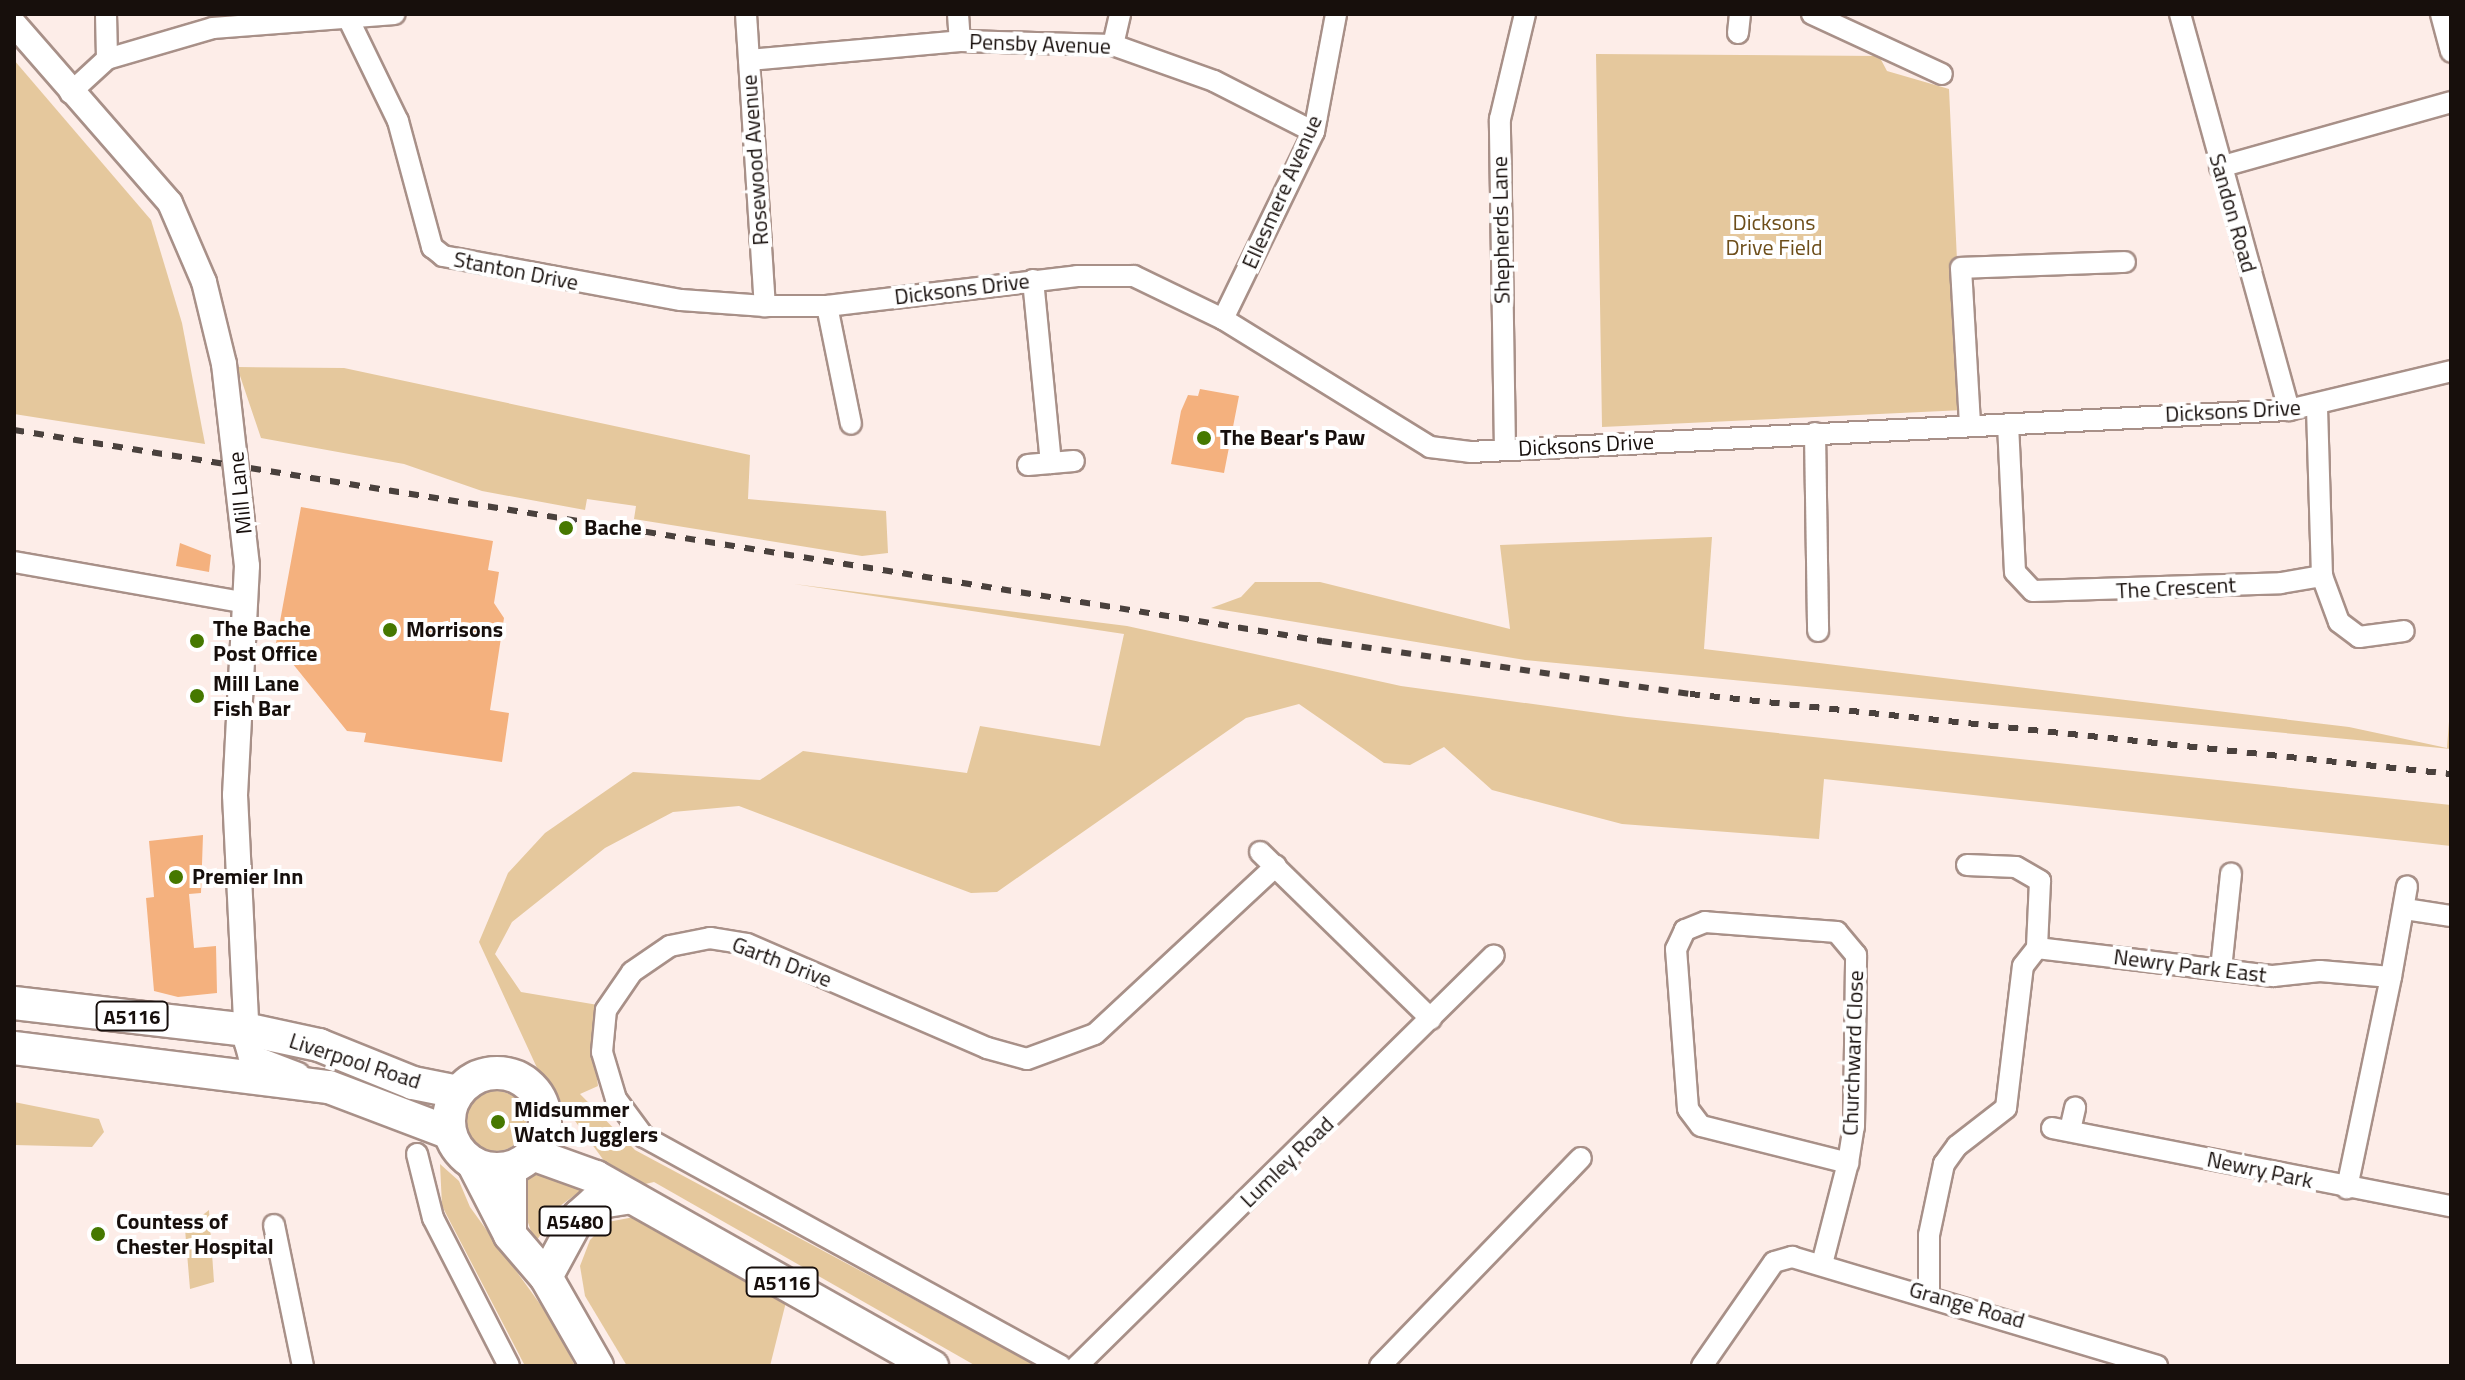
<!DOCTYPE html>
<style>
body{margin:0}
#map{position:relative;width:2465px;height:1380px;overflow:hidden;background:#fdede8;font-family:"Titillium Web",sans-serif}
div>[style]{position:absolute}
.green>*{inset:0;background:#e5c89d}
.round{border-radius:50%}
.building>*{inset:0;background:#f4b17e}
.roads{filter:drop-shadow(2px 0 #a89088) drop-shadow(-2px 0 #a89088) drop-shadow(0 2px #a89088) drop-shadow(0 -2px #a89088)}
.minor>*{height:20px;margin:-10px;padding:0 10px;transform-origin:10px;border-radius:10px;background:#fff}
.tertiary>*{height:24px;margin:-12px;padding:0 12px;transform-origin:12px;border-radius:12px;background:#fff}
.primary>*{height:32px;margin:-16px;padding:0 16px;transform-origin:16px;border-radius:16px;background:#fff}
.trunk>*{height:32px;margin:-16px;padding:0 16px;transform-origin:16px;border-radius:16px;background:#fff}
.trunk>.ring{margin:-16px;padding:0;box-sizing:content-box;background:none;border:32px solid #fff;border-radius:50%}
.rail>*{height:6px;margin-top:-3px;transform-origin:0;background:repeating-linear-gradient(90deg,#4a413d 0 10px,transparent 0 20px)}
.dots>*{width:22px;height:22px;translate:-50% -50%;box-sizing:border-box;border:4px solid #fff;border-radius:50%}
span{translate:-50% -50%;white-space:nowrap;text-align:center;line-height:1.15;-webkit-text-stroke:8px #fff;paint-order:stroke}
.shield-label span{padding:2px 6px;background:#fff;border:2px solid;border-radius:6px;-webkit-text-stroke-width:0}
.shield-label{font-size:20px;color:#170f0c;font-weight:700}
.street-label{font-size:22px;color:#170f0c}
.park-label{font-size:22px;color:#6d4e1a}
.poi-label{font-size:22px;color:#170f0c;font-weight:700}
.left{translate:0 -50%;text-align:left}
.frame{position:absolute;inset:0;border:16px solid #170f0c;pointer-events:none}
</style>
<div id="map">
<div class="green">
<div style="clip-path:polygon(1596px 54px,1879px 56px,1887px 71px,1949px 89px,1964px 410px,1602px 427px)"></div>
<div style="clip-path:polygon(14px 60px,151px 220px,182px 323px,205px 444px,14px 414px)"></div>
<div style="clip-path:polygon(237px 367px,344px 368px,750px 455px,748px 499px,886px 511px,888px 553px,862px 556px,634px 519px,636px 506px,587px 499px,585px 510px,482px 491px,404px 464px,261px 438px)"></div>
<div style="clip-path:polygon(1712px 537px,1704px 649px,2349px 727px,2447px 748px,2451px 695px,2451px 749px,1525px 660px,1211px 608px,1241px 597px,1255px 582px,1320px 582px,1510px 629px,1500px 545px)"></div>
<div style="clip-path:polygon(794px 584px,1127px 626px,1401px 686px,1627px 717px,2451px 805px,2451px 846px,1824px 779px,1819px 839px,1622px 824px,1492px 790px,1444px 747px,1410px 765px,1384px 763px,1299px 704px,1246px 718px,997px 892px,971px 893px,739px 806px,673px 812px,605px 848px,512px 922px,495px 954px,521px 992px,598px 1005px,593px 1047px,598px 1086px,580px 1094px,635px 1150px,1038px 1366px,976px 1366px,654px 1182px,632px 1187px,610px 1169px,538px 1070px,479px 942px,508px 873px,545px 833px,633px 772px,760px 780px,803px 751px,967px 773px,980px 726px,1100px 746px,1124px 634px)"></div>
<div class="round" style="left:466px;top:1091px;width:60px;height:60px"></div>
<div style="clip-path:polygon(14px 1102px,99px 1119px,104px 1132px,92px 1147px,14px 1145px)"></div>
<div style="clip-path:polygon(440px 1164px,459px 1181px,470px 1207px,553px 1322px,575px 1366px,525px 1366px,442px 1206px)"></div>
<div style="clip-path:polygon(530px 1170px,587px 1186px,560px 1206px,535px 1243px,522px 1205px)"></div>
<div style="clip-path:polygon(209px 1210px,214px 1282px,190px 1289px,185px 1229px)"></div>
<div style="clip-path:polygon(634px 1217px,787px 1298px,770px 1366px,627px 1366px,585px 1296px,580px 1266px,590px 1240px,608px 1222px)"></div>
</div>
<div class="building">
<div style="clip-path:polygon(1200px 389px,1239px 396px,1224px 473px,1171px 464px,1181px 411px,1188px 395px,1198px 396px)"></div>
<div style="clip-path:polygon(301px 507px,493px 541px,488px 570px,499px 572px,494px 603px,504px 618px,490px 710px,509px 713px,502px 762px,364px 742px,366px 733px,347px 731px,276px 643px)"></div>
<div style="clip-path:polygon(180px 543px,211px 555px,209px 572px,176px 566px)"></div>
<div style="clip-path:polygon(203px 835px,201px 893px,189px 894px,194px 948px,216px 946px,217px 993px,178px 997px,154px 991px,146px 898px,154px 897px,149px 841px)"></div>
</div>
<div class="roads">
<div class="minor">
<div style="left:106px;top:14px;width:45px;rotate:88.7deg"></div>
<div style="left:746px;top:14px;width:293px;rotate:86.3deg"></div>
<div style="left:958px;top:14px;width:27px;rotate:86deg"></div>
<div style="left:1812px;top:14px;width:143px;rotate:24.8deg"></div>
<div style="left:2180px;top:14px;width:411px;rotate:74.6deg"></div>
<div style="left:2441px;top:14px;width:39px;rotate:75deg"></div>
<div style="left:347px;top:16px;width:117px;rotate:64.1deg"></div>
<div style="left:398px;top:121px;width:131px;rotate:74.9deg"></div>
<div style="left:432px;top:247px;width:14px;rotate:39deg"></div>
<div style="left:443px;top:256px;width:242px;rotate:10.5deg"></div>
<div style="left:681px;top:300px;width:84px;rotate:4.1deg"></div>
<div style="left:765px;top:306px;width:62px"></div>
<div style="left:827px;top:306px;width:252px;rotate:-6.8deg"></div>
<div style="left:1077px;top:276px;width:57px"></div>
<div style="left:1134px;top:276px;width:99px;rotate:25.8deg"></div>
<div style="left:1223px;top:319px;width:243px;rotate:31.7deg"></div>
<div style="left:1430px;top:447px;width:40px;rotate:7.1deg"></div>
<div style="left:1470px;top:452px;width:820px;rotate:-2.94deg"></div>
<div style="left:2289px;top:410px;width:167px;rotate:-13.5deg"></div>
<div style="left:1738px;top:33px;width:19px;rotate:-84deg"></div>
<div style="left:1113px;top:45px;width:32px;rotate:-77deg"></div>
<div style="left:749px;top:60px;width:212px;rotate:-5.1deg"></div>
<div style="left:960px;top:41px;width:153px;rotate:1.5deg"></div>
<div style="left:1113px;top:45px;width:107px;rotate:19.6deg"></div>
<div style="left:1214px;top:81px;width:112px;rotate:27deg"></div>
<div style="left:70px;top:93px;width:50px;rotate:-42.6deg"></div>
<div style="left:107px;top:59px;width:110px;rotate:-16.3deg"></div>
<div style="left:213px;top:28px;width:182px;rotate:-4.4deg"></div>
<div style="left:2220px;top:167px;width:240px;rotate:-15.7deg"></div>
<div style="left:1033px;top:280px;width:184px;rotate:84.4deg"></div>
<div style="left:827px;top:306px;width:120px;rotate:78.5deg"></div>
<div style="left:1223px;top:319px;width:208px;rotate:-64.1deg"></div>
<div style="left:1314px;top:132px;width:120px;rotate:-79.4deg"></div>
<div style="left:1970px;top:424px;width:156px;rotate:-93.3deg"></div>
<div style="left:1961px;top:268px;width:164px;rotate:-2.1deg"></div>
<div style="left:2008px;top:424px;width:148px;rotate:87.3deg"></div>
<div style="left:2015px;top:572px;width:26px;rotate:47deg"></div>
<div style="left:2033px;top:591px;width:248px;rotate:-1.8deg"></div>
<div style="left:2281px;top:583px;width:42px;rotate:-9.7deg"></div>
<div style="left:2322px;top:576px;width:170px;rotate:-91.7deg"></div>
<div style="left:1815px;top:433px;width:198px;rotate:89.1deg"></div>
<div style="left:1505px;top:450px;width:331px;rotate:-90.9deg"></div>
<div style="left:1500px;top:119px;width:108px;rotate:-76.6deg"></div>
<div style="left:1028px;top:465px;width:46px;rotate:-5deg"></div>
<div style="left:14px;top:562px;width:236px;rotate:10deg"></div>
<div style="left:2322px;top:576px;width:49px;rotate:69.7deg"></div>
<div style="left:2339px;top:622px;width:25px;rotate:37deg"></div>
<div style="left:2359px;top:637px;width:45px;rotate:-7.6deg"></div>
<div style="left:1260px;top:852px;width:239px;rotate:44.3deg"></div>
<div style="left:1967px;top:865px;width:49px;rotate:2.3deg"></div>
<div style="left:2016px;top:867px;width:28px;rotate:30deg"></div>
<div style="left:2040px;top:881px;width:67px;rotate:92.6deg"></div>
<div style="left:2405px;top:909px;width:47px;rotate:8.7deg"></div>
<div style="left:2221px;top:969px;width:96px;rotate:-84deg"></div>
<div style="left:2391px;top:977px;width:92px;rotate:-80deg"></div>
<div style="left:2052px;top:1128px;width:407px;rotate:11.1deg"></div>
<div style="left:2070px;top:1130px;width:23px;rotate:-77deg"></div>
<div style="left:417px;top:1154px;width:66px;rotate:76deg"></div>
<div style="left:433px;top:1218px;width:166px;rotate:62.8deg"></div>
<div style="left:274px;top:1225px;width:144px;rotate:78.4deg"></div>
<div style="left:1822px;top:1264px;width:104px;rotate:-75.6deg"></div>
<div style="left:1848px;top:1163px;width:36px;rotate:-81deg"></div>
<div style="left:1854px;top:1127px;width:172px;rotate:-89.3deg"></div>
<div style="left:1856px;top:955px;width:30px;rotate:-130deg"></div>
<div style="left:1837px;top:932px;width:132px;rotate:-175.7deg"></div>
<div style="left:1705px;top:922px;width:22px;rotate:158deg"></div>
<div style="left:1685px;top:930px;width:21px;rotate:115deg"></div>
<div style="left:1676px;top:949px;width:160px;rotate:85.7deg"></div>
<div style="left:1688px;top:1109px;width:21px;rotate:53deg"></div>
<div style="left:1701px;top:1126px;width:152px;rotate:14.1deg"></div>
<div style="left:1929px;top:1294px;width:59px;rotate:-90deg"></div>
<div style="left:1929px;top:1235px;width:73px;rotate:-78.1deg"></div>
<div style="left:1944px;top:1164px;width:22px;rotate:-54deg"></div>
<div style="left:1957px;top:1146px;width:62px;rotate:-37.8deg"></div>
<div style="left:2006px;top:1108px;width:143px;rotate:-83.2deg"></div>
<div style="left:2023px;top:966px;width:23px;rotate:-52deg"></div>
<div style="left:2037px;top:948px;width:238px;rotate:6.8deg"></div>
<div style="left:2273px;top:976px;width:47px;rotate:-6.1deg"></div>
<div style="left:2320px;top:971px;width:71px;rotate:4.8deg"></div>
<div style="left:2391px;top:977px;width:216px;rotate:101.8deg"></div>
<div style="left:1061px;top:1366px;width:476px;rotate:-151.2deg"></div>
<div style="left:644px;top:1137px;width:47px;rotate:-126.4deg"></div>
<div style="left:616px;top:1099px;width:49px;rotate:-106.6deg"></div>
<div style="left:602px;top:1052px;width:42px;rotate:-84.6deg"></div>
<div style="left:606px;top:1010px;width:46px;rotate:-55.6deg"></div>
<div style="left:632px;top:972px;width:46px;rotate:-34.4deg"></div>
<div style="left:670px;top:946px;width:41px;rotate:-11.3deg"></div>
<div style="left:710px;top:938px;width:37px;rotate:9deg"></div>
<div style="left:747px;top:944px;width:262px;rotate:23.4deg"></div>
<div style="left:987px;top:1048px;width:41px;rotate:15.4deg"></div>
<div style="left:1027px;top:1059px;width:72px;rotate:-20.2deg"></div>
<div style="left:1095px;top:1034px;width:247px;rotate:-42.9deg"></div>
<div style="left:1077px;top:1366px;width:585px;rotate:-44.58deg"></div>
<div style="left:1380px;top:1366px;width:289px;rotate:-46deg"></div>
<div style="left:1702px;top:1366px;width:126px;rotate:-55.3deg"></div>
<div style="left:1774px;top:1262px;width:19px;rotate:-16deg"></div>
<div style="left:1792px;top:1257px;width:381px;rotate:16.6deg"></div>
</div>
<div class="tertiary">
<div style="left:14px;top:24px;width:237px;rotate:48.9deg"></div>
<div style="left:170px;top:203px;width:86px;rotate:66.7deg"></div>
<div style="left:204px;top:282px;width:84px;rotate:76.3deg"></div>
<div style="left:224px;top:364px;width:203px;rotate:83.5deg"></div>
<div style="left:247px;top:566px;width:229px;rotate:93deg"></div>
<div style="left:235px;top:795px;width:248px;rotate:87.2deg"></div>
<div style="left:247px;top:1043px;width:15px;rotate:74deg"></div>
<div style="left:251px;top:1057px;width:50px;rotate:21deg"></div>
</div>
<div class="primary">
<div style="left:473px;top:1163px;width:81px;rotate:62.8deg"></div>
<div style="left:510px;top:1235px;width:55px;rotate:49.4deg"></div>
<div style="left:546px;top:1277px;width:103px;rotate:60.2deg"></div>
<div style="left:510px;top:1232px;width:64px;rotate:-90deg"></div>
<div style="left:546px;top:1277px;width:69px;rotate:-61.6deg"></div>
<div style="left:579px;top:1216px;width:20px;rotate:-41deg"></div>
<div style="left:594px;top:1203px;width:37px;rotate:-9deg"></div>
</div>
<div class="trunk">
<div style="left:14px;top:1003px;width:237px;rotate:6.6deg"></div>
<div style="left:249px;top:1030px;width:72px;rotate:12.1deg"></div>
<div style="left:319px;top:1045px;width:101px;rotate:22deg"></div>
<div style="left:413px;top:1083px;width:46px;rotate:11.3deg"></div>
<div style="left:14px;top:1048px;width:317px;rotate:7.1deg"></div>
<div style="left:329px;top:1087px;width:129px;rotate:20.8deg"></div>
<div class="ring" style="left:449px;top:1073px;width:64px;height:64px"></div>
<div style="left:532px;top:1154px;width:68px;rotate:19.8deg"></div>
<div style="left:596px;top:1177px;width:386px;rotate:29.4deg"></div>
</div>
</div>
<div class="rail">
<div style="left:14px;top:430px;width:1325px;rotate:9.16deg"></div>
<div style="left:1322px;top:641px;width:372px;rotate:8.2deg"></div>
<div style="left:1690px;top:694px;width:765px;rotate:6deg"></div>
</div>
<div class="dots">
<div style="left:1204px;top:438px;background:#467800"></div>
<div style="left:566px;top:528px;background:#467800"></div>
<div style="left:390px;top:630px;background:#467800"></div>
<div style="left:197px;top:641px;background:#467800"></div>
<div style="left:197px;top:696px;background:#467800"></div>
<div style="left:176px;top:877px;background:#467800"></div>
<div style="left:498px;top:1122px;background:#467800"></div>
<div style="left:98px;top:1234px;background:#467800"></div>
</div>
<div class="shield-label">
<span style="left:132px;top:1016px">A5116</span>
<span style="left:575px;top:1221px">A5480</span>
<span style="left:782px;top:1282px">A5116</span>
</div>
<div class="street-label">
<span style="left:1040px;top:44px;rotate:2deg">Pensby Avenue</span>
<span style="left:755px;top:160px;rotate:-94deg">Rosewood Avenue</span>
<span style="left:1282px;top:192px;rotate:-66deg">Ellesmere Avenue</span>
<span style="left:2233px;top:213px;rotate:74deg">Sandon Road</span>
<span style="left:1501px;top:230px;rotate:-91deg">Shepherds Lane</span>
<span style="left:516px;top:271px;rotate:11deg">Stanton Drive</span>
<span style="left:962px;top:289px;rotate:-7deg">Dicksons Drive</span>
<span style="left:2233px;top:411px;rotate:-3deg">Dicksons Drive</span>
<span style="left:1586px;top:445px;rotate:-3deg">Dicksons Drive</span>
<span style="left:240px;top:493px;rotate:-96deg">Mill Lane</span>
<span style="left:2176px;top:588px;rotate:-3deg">The Crescent</span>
<span style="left:782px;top:962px;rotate:21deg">Garth Drive</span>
<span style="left:2190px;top:966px;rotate:7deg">Newry Park East</span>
<span style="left:1853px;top:1053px;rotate:-88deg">Churchward Close</span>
<span style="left:355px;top:1061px;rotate:18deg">Liverpool Road</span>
<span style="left:1287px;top:1162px;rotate:-44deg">Lumley Road</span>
<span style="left:2260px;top:1170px;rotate:12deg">Newry Park</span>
<span style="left:1967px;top:1305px;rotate:16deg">Grange Road</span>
</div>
<div class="park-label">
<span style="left:1774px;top:235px">Dicksons<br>Drive Field</span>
</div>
<div class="poi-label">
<span class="left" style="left:1220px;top:438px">The Bear's Paw</span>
<span class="left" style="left:584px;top:528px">Bache</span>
<span class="left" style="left:213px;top:641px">The Bache<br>Post Office</span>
<span class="left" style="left:406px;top:630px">Morrisons</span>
<span class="left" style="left:213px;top:696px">Mill Lane<br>Fish Bar</span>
<span class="left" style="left:192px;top:877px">Premier Inn</span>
<span class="left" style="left:514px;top:1122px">Midsummer<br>Watch Jugglers</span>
<span class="left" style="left:116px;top:1234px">Countess of<br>Chester Hospital</span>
</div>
<div class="frame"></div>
</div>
